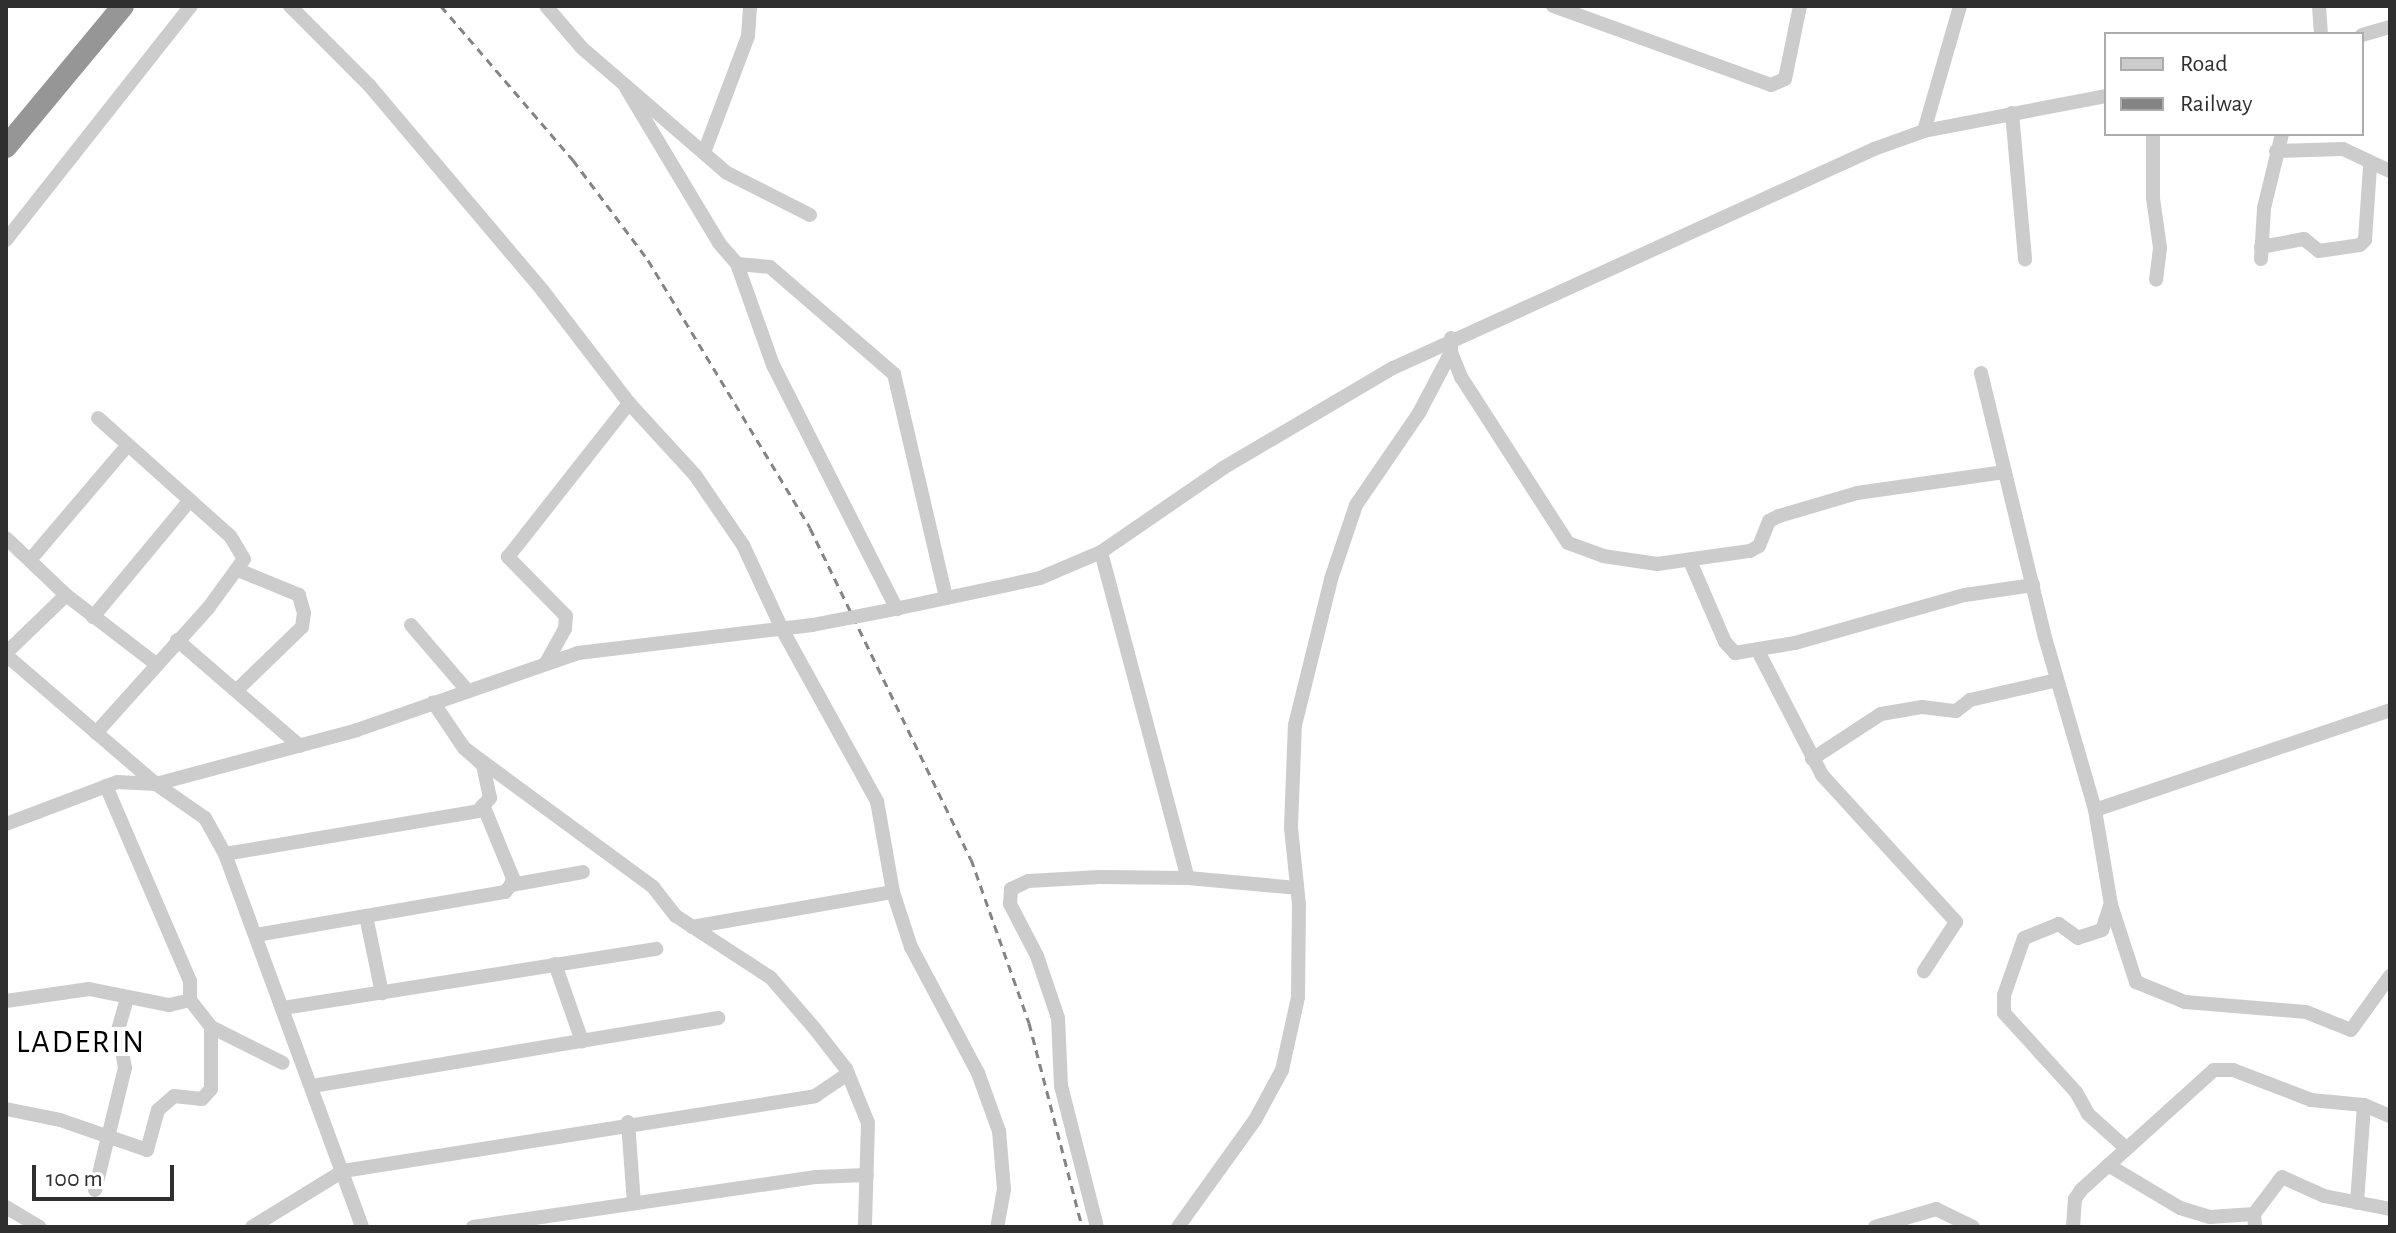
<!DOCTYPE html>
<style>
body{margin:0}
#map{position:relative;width:2396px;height:1233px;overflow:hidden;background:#fff;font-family:"Alegreya Sans",sans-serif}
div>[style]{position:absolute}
.minor>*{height:14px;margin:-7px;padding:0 7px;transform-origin:7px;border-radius:7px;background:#ccc}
.highway>*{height:22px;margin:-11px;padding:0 11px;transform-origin:11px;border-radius:11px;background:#969696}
.rail>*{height:3px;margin-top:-1.5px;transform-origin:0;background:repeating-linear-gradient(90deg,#848484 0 8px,transparent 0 14px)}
.minor-bridge>*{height:14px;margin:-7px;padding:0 7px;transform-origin:7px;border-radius:7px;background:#ccc}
span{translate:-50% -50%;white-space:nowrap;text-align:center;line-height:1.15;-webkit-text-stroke:8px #fff;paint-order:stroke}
.quarter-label{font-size:32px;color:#000;letter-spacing:2px}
.frame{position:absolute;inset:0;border:8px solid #2f2f2f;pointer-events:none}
.legend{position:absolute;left:2104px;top:32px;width:260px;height:104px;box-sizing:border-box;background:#fff;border:2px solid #acacac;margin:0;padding:10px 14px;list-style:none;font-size:24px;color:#2f2f2f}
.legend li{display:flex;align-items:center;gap:16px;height:40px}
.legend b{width:40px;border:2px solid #acacac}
.scale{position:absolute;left:32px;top:1165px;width:142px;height:36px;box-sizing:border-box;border:4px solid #2f2f2f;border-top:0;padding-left:10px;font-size:24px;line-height:28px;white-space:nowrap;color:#2f2f2f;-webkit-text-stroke:6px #fff;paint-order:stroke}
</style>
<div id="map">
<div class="minor">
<div style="left:290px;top:6px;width:112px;rotate:45deg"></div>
<div style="left:369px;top:85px;width:270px;rotate:49.8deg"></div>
<div style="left:543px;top:291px;width:141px;rotate:52.5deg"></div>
<div style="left:629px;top:403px;width:98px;rotate:47.5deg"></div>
<div style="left:695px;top:475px;width:85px;rotate:55.6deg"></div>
<div style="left:743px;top:545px;width:95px;rotate:65.1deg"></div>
<div style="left:783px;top:631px;width:194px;rotate:61.1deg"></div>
<div style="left:877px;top:801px;width:92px;rotate:80deg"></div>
<div style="left:893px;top:892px;width:58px;rotate:71.9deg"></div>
<div style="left:911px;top:947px;width:143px;rotate:62deg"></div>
<div style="left:978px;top:1073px;width:62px;rotate:70.1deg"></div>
<div style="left:999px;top:1131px;width:58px;rotate:85.1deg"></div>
<div style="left:1004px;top:1189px;width:39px;rotate:100deg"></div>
<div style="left:546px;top:6px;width:55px;rotate:49.4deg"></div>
<div style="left:582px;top:48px;width:191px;rotate:40.8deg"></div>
<div style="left:727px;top:173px;width:93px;rotate:26.8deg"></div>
<div style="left:1553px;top:6px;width:232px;rotate:19.9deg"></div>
<div style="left:1771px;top:85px;width:15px;rotate:-23deg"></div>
<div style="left:1785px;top:79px;width:75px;rotate:-78.4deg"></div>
<div style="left:2319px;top:6px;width:28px;rotate:86deg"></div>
<div style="left:2362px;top:35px;width:29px;rotate:-16deg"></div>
<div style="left:626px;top:88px;width:181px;rotate:59deg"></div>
<div style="left:719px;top:243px;width:28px;rotate:49deg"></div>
<div style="left:737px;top:264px;width:33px;rotate:5deg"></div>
<div style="left:770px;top:267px;width:164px;rotate:40.8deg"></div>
<div style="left:894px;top:374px;width:230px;rotate:76.9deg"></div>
<div style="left:2012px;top:113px;width:147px;rotate:84.9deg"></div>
<div style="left:1924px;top:131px;width:130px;rotate:-73.9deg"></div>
<div style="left:2153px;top:134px;width:64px;rotate:90deg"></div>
<div style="left:2153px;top:198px;width:50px;rotate:82deg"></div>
<div style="left:2160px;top:248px;width:32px;rotate:97deg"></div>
<div style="left:705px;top:150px;width:122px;rotate:-69.3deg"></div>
<div style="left:748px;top:36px;width:30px;rotate:-86deg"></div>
<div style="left:2276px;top:151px;width:67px;rotate:-1.7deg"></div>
<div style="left:2343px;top:149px;width:52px;rotate:25.1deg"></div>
<div style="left:6px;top:240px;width:298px;rotate:-51.7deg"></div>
<div style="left:2261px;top:247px;width:44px;rotate:-10.5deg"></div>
<div style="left:2304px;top:239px;width:19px;rotate:39deg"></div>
<div style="left:2319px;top:251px;width:41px;rotate:-8.3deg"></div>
<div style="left:2360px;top:245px;width:7px;rotate:-45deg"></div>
<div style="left:2365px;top:240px;width:74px;rotate:-86.1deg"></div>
<div style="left:2261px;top:259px;width:51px;rotate:-86.6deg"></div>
<div style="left:2264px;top:208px;width:76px;rotate:-76.3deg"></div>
<div style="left:737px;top:264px;width:107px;rotate:70.4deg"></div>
<div style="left:773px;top:365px;width:274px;rotate:63.1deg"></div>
<div style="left:1451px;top:352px;width:27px;rotate:68deg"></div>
<div style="left:1461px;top:377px;width:197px;rotate:57.2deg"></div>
<div style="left:1568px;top:543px;width:37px;rotate:20deg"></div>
<div style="left:1603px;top:556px;width:55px;rotate:8.4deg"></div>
<div style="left:1657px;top:564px;width:94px;rotate:-8deg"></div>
<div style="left:1750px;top:551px;width:10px;rotate:-29deg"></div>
<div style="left:1759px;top:546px;width:27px;rotate:-68deg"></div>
<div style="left:1769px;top:521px;width:11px;rotate:-27deg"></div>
<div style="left:1779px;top:516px;width:81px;rotate:-16.4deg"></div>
<div style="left:1857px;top:493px;width:149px;rotate:-8.1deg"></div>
<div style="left:1981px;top:373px;width:268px;rotate:76.4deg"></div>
<div style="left:2044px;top:634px;width:183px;rotate:73.8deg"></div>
<div style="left:2095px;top:810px;width:96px;rotate:80.4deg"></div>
<div style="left:2111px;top:905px;width:81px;rotate:72deg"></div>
<div style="left:2136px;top:982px;width:53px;rotate:22.2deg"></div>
<div style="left:2185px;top:1002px;width:121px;rotate:4.7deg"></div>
<div style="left:2306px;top:1012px;width:48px;rotate:21.8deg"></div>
<div style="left:2351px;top:1030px;width:67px;rotate:-54.2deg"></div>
<div style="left:6px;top:538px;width:83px;rotate:43.5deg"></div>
<div style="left:66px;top:595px;width:113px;rotate:37.5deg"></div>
<div style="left:1101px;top:552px;width:337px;rotate:75.1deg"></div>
<div style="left:30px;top:560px;width:151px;rotate:-49.6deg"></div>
<div style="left:1690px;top:561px;width:88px;rotate:66.6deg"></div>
<div style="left:1725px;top:642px;width:15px;rotate:48deg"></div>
<div style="left:1735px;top:653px;width:61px;rotate:-9.5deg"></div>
<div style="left:1795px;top:643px;width:177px;rotate:-15.8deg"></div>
<div style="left:1965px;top:595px;width:69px;rotate:-8.4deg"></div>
<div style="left:890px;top:610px;width:153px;rotate:-12deg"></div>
<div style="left:1040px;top:578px;width:66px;rotate:-23.1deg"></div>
<div style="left:1101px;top:552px;width:148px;rotate:-34.5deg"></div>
<div style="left:1223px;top:468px;width:197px;rotate:-30.5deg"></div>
<div style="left:1393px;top:368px;width:529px;rotate:-24.48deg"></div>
<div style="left:1874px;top:149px;width:53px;rotate:-19.8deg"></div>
<div style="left:1924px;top:131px;width:185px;rotate:-10.9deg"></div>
<div style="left:93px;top:617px;width:152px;rotate:-50.3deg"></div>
<div style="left:411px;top:625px;width:86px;rotate:49.3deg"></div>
<div style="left:177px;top:640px;width:162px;rotate:40.8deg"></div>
<div style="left:1758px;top:651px;width:140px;rotate:62.7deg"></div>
<div style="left:1822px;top:775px;width:199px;rotate:47.6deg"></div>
<div style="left:1956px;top:922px;width:59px;rotate:123.1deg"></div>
<div style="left:6px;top:653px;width:83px;rotate:-44deg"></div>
<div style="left:6px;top:655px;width:198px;rotate:40.7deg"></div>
<div style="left:156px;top:784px;width:60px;rotate:34.8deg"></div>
<div style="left:205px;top:818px;width:41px;rotate:60.9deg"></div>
<div style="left:225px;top:854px;width:397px;rotate:69.8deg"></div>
<div style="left:546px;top:663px;width:39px;rotate:-61deg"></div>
<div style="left:565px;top:629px;width:13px;rotate:-86deg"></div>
<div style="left:566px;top:616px;width:83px;rotate:-134.5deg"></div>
<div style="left:508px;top:557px;width:196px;rotate:-51.8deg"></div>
<div style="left:236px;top:691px;width:92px;rotate:-44.1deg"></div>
<div style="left:302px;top:627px;width:14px;rotate:-82deg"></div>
<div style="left:304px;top:613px;width:19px;rotate:-106deg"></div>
<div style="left:299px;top:595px;width:66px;rotate:-157.7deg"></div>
<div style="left:96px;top:733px;width:169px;rotate:-48.1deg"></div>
<div style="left:209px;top:607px;width:59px;rotate:-53.9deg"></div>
<div style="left:244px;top:559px;width:27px;rotate:-121deg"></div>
<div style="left:230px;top:536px;width:177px;rotate:-138.2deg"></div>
<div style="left:464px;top:748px;width:235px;rotate:36.3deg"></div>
<div style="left:653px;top:887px;width:37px;rotate:52deg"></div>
<div style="left:676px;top:916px;width:113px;rotate:33.1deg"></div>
<div style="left:771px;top:978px;width:67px;rotate:49.2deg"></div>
<div style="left:815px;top:1029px;width:51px;rotate:52.2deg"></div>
<div style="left:846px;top:1069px;width:58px;rotate:67.8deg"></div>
<div style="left:868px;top:1123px;width:104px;rotate:91.7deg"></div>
<div style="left:1812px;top:759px;width:82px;rotate:-33.1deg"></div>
<div style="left:1881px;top:714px;width:42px;rotate:-9.7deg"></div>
<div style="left:1922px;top:707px;width:34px;rotate:7deg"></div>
<div style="left:1956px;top:711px;width:18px;rotate:-38deg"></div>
<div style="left:1970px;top:700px;width:89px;rotate:-12.9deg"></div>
<div style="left:106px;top:786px;width:212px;rotate:66.7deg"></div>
<div style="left:190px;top:981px;width:19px;rotate:90deg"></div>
<div style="left:190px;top:1000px;width:34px;rotate:52deg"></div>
<div style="left:211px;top:1027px;width:80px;rotate:26.6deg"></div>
<div style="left:483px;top:805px;width:79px;rotate:67.7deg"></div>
<div style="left:513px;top:878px;width:7px;rotate:106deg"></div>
<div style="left:2095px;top:810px;width:311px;rotate:-18.7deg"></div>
<div style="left:6px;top:824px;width:119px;rotate:-20.7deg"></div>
<div style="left:117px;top:782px;width:39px;rotate:3deg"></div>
<div style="left:156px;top:784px;width:208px;rotate:-15deg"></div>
<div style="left:357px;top:730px;width:234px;rotate:-19.2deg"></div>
<div style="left:578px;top:653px;width:236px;rotate:-6.8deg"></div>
<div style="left:225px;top:854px;width:257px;rotate:-9.6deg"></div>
<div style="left:478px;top:811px;width:18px;rotate:-47deg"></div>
<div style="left:490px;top:798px;width:34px;rotate:-102deg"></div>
<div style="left:483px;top:765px;width:25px;rotate:-138deg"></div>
<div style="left:464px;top:748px;width:55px;rotate:-124deg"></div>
<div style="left:2110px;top:906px;width:25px;rotate:108deg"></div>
<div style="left:2102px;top:930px;width:25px;rotate:162deg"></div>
<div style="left:2078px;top:938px;width:24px;rotate:-144deg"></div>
<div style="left:2059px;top:924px;width:38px;rotate:158deg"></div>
<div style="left:2024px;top:938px;width:60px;rotate:109.3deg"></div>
<div style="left:2004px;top:995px;width:18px;rotate:90deg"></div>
<div style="left:2004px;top:1013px;width:107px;rotate:47.7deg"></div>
<div style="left:2076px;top:1092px;width:25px;rotate:61deg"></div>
<div style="left:2088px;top:1114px;width:52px;rotate:41.9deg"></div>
<div style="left:366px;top:916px;width:79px;rotate:78.3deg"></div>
<div style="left:692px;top:927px;width:204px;rotate:-9.9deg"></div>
<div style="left:256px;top:935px;width:253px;rotate:-9.8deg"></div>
<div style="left:505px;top:892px;width:9px;rotate:-49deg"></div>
<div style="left:511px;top:885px;width:73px;rotate:-10.2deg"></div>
<div style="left:555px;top:964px;width:82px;rotate:70.7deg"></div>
<div style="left:6px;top:1001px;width:84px;rotate:-8.2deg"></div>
<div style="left:89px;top:989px;width:82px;rotate:11.3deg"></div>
<div style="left:169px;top:1005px;width:22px;rotate:-13deg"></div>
<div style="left:283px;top:1008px;width:378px;rotate:-9deg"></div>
<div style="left:312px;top:1086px;width:412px;rotate:-9.5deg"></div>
<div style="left:6px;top:1109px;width:55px;rotate:11.5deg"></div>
<div style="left:60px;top:1120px;width:92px;rotate:19deg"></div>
<div style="left:147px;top:1150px;width:41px;rotate:-74.6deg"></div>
<div style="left:158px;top:1110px;width:21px;rotate:-41deg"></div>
<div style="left:174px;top:1096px;width:28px;rotate:6deg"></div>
<div style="left:202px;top:1099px;width:13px;rotate:-48deg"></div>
<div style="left:211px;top:1089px;width:62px;rotate:-90deg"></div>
<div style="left:628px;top:1122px;width:81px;rotate:85.8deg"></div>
<div style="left:2108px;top:1165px;width:84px;rotate:30.8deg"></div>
<div style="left:2180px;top:1208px;width:31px;rotate:17deg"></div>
<div style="left:2210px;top:1217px;width:44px;rotate:-3.9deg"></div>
<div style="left:95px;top:1190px;width:126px;rotate:-76.2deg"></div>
<div style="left:125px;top:1068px;width:39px;rotate:-100deg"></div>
<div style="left:118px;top:1030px;width:33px;rotate:-74deg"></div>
<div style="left:2357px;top:1203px;width:98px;rotate:-85.9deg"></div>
<div style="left:6px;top:1207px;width:39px;rotate:31deg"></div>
<div style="left:252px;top:1227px;width:107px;rotate:-31.6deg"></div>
<div style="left:343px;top:1171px;width:478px;rotate:-9deg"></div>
<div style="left:815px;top:1096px;width:40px;rotate:-34deg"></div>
<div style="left:473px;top:1227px;width:347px;rotate:-8.3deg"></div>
<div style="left:816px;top:1177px;width:51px;rotate:-2.2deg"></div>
<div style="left:1097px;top:1227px;width:146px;rotate:-104.3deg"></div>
<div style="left:1061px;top:1086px;width:68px;rotate:-92.5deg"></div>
<div style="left:1058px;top:1018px;width:65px;rotate:-108.7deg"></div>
<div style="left:1037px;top:956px;width:59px;rotate:-117.4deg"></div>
<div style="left:1010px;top:904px;width:15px;rotate:-86deg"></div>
<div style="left:1011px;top:889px;width:19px;rotate:-25deg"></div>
<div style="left:1028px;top:881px;width:72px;rotate:-3.2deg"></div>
<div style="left:1100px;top:877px;width:88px;rotate:0.7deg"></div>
<div style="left:1188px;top:878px;width:109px;rotate:5.2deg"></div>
<div style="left:1178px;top:1227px;width:132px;rotate:-54.3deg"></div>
<div style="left:1255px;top:1120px;width:57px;rotate:-61.6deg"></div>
<div style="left:1282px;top:1070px;width:75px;rotate:-77.6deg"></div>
<div style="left:1298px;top:997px;width:92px;rotate:-89.4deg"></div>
<div style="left:1299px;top:905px;width:78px;rotate:-95.9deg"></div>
<div style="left:1291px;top:827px;width:102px;rotate:-87.8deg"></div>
<div style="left:1295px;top:725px;width:150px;rotate:-76.1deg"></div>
<div style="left:1331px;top:579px;width:78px;rotate:-71.3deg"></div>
<div style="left:1356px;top:505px;width:112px;rotate:-55.6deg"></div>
<div style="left:1419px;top:413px;width:69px;rotate:-62.3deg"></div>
<div style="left:1451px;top:352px;width:14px;rotate:-90deg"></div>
<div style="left:1875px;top:1227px;width:64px;rotate:-16.4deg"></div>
<div style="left:1936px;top:1209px;width:41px;rotate:25.9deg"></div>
<div style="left:2073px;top:1227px;width:28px;rotate:-86deg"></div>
<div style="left:2075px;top:1199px;width:11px;rotate:-56deg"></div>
<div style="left:2081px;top:1190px;width:179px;rotate:-42.1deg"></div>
<div style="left:2214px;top:1070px;width:19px"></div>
<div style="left:2233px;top:1070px;width:84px;rotate:21deg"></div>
<div style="left:2311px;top:1100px;width:53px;rotate:5.4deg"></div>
<div style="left:2364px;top:1105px;width:28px;rotate:23deg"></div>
<div style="left:2255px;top:1227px;width:13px;rotate:-94deg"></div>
<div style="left:2254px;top:1214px;width:46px;rotate:-52.9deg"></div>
<div style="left:2282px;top:1177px;width:46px;rotate:24.3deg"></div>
<div style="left:2324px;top:1196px;width:67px;rotate:11.1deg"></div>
</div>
<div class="highway">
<div style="left:6px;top:147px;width:183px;rotate:-50.3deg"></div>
</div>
<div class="rail">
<div style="left:441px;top:6px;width:203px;rotate:49.4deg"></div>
<div style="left:573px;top:160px;width:125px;rotate:53.1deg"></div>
<div style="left:648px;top:260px;width:313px;rotate:58.8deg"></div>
<div style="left:810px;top:528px;width:368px;rotate:64.1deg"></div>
<div style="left:971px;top:859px;width:174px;rotate:70.5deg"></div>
<div style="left:1029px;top:1023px;width:211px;rotate:75.4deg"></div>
</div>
<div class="minor-bridge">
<div style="left:812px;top:625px;width:79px;rotate:-10.9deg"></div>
</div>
<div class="quarter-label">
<span style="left:81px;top:1042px">LADERIN</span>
</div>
<div class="frame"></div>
<ul class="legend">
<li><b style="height:10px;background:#ccc"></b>Road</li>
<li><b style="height:10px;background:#848484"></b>Railway</li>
</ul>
<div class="scale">100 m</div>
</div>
